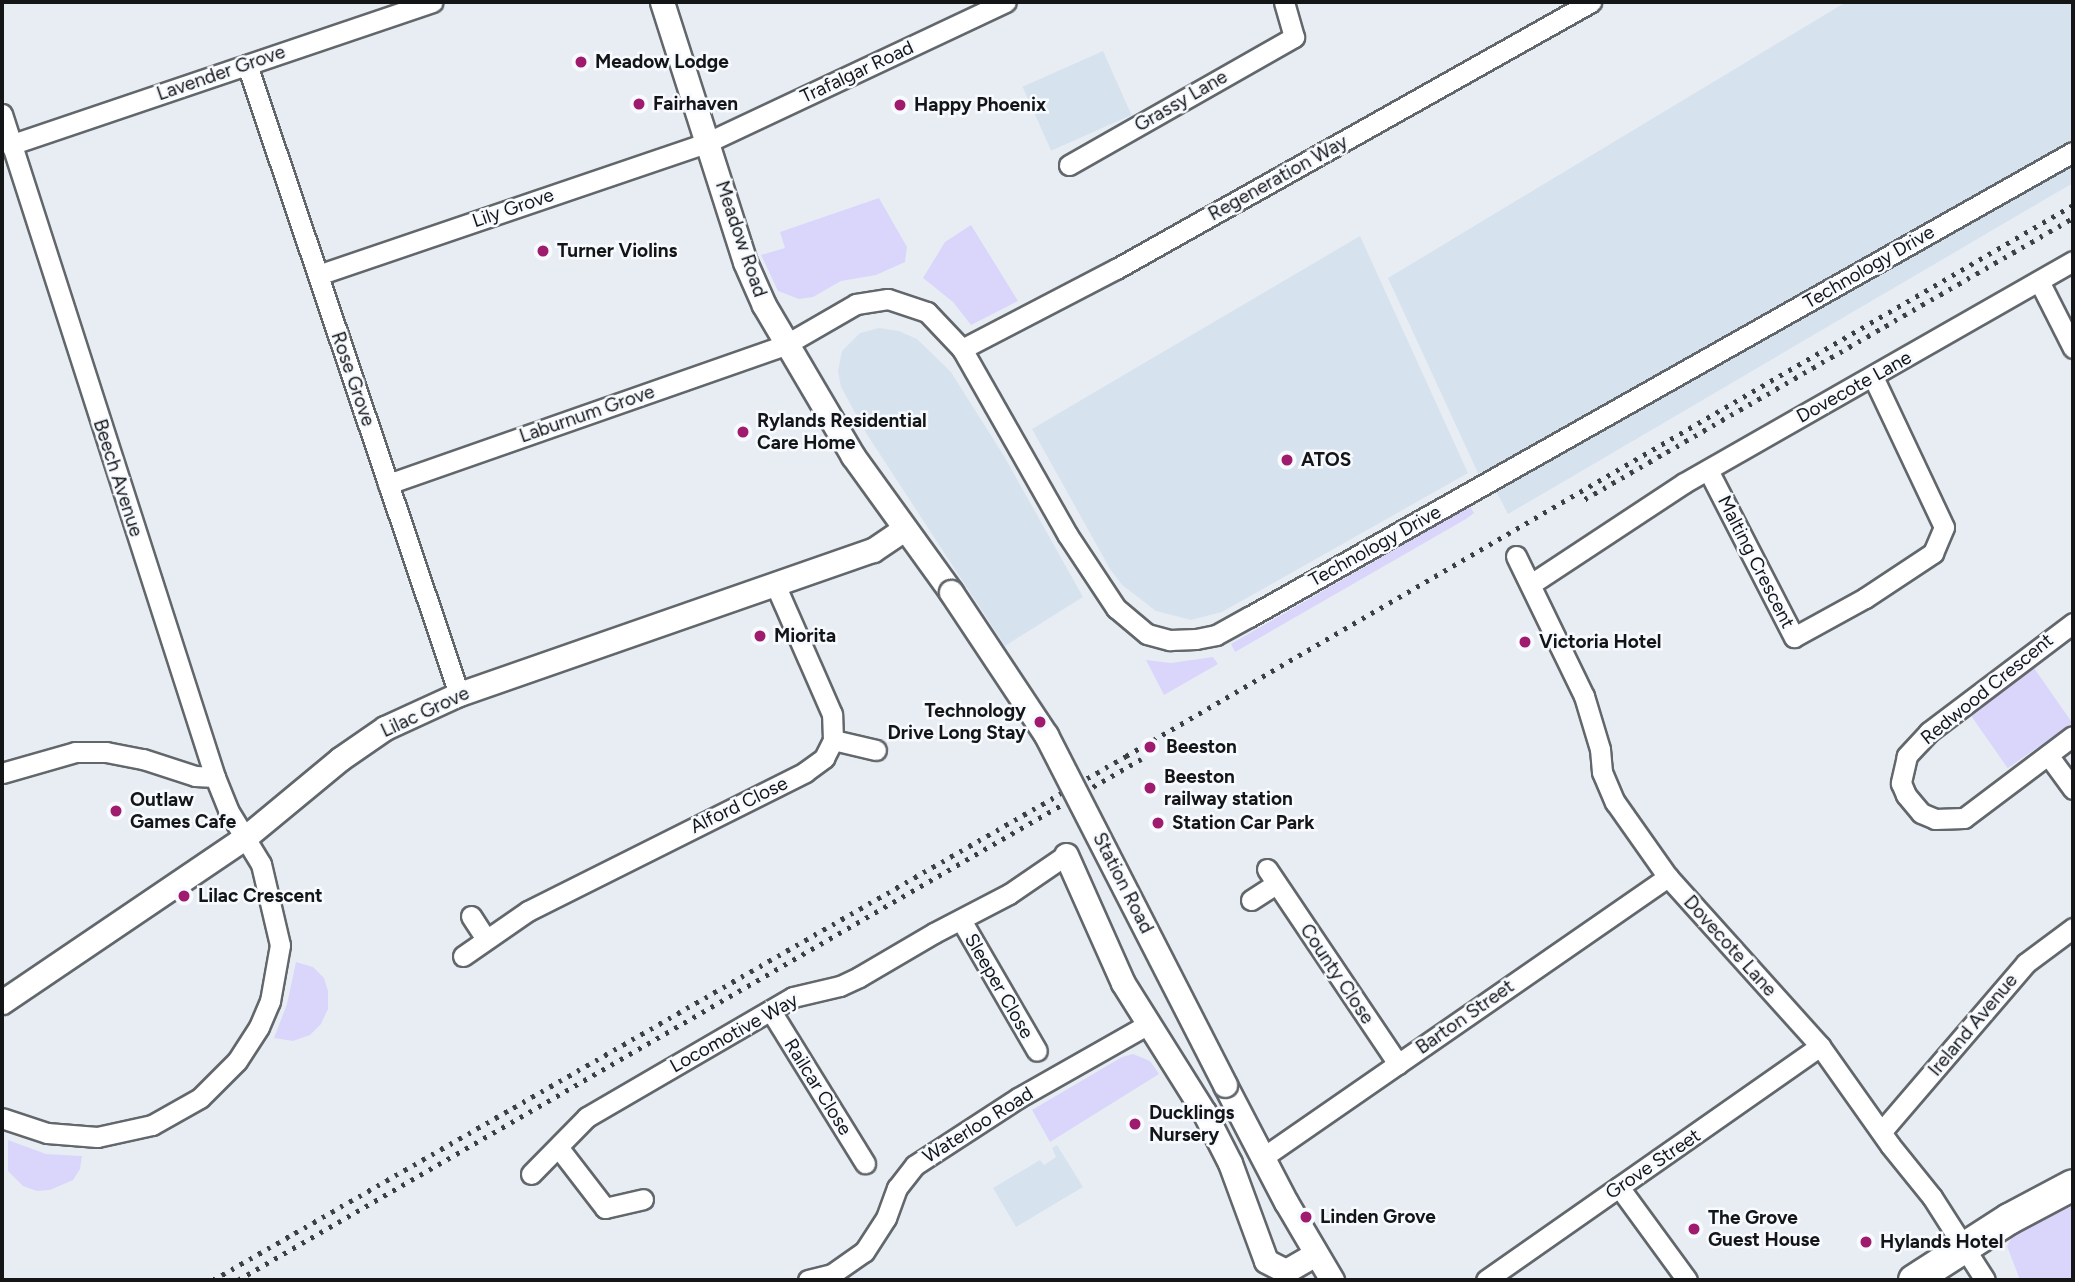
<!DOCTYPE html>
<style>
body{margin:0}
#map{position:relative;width:2075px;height:1282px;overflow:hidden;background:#e8edf4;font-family:Figtree,sans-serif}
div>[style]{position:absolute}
.built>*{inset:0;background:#d7e2ef;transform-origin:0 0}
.green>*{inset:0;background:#dad6fb;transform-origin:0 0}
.roads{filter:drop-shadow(2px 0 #62676c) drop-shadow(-2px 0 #62676c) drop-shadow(0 2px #62676c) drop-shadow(0 -2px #62676c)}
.minor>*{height:19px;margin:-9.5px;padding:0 9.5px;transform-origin:9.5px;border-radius:9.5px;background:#fff}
.tertiary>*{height:23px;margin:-11.5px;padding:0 11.5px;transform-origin:11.5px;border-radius:11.5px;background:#fff}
.primary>*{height:30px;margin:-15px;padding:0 15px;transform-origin:15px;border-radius:15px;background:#fff}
.rail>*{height:5px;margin-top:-2.5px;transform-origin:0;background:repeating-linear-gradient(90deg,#3d4043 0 3.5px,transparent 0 10.5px)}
.bridges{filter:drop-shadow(2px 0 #62676c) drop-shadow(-2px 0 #62676c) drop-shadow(0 2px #62676c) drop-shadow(0 -2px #62676c)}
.tertiary-bridge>*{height:23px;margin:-11.5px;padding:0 11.5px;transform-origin:11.5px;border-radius:11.5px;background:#fff}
.dots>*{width:19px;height:19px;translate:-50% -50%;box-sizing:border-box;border:4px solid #f7fafe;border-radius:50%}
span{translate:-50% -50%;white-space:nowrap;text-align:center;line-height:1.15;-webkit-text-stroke:5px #f7fafe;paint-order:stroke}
.poi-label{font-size:19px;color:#131517;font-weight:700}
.left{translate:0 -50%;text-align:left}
.right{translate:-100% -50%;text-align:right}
.street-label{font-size:19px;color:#131517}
.frame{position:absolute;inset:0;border:4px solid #131517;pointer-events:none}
</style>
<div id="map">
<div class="built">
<div style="clip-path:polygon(1846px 2px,2073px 2px,2073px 183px,1508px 514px,1485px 470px,1478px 474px,1477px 471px,1388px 278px)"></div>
<div style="left:1103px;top:51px;width:70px;height:88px;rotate:66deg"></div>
<div style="clip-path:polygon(1360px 236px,1468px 473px,1222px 612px,1191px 620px,1156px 611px,1122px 585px,1110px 569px,1032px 429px)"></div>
<div style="clip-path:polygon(879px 328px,899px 331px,917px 339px,951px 372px,1004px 456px,1083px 597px,1005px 646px,868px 436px,841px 387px,838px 371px,842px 351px,860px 333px)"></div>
<div style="clip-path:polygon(1057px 1145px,1083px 1187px,1016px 1227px,993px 1188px,1040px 1160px,1044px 1165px,1056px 1157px,1052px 1148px)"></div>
</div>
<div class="green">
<div style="clip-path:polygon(879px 198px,907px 247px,905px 262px,876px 275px,841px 281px,813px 297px,799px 299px,778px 291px,761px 255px,785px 248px,780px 232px)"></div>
<div style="clip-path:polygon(971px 225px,1018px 301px,971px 325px,953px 302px,923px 278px,945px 242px)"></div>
<div style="clip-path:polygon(1470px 506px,1474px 513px,1466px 519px,1235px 652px,1231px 644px)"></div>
<div style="clip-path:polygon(1213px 657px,1218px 664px,1164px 695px,1146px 660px,1171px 663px)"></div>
<div style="left:2034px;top:668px;width:67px;height:79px;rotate:55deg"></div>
<div style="clip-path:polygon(296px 962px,313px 967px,324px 978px,328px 991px,328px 1009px,321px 1024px,310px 1035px,293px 1041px,274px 1038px,287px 1004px)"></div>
<div style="clip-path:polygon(1133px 1054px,1150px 1061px,1159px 1074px,1050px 1142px,1032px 1110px,1122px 1057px)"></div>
<div style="clip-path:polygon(8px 1140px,46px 1154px,82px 1156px,80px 1169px,73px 1180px,50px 1190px,37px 1191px,23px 1186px,8px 1171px)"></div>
<div style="clip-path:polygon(2073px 1202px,2073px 1280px,2020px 1280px,2007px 1246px,2017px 1229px)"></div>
</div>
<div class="roads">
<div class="minor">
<div style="left:247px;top:65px;width:664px;rotate:71.37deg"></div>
<div style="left:2px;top:114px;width:696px;rotate:72.19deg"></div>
<div style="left:215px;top:777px;width:35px;rotate:68deg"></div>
<div style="left:228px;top:810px;width:63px;rotate:58.6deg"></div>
<div style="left:261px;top:864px;width:83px;rotate:76.8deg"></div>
<div style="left:280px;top:945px;width:57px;rotate:100.1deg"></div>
<div style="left:270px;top:1001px;width:28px;rotate:113deg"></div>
<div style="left:259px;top:1027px;width:40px;rotate:122.9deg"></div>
<div style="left:237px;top:1061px;width:52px;rotate:135deg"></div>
<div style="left:200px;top:1098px;width:55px;rotate:150.6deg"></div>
<div style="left:152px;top:1125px;width:56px;rotate:167.7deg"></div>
<div style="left:97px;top:1137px;width:50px;rotate:-175.4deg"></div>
<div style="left:47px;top:1133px;width:47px;rotate:-161.6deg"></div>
<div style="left:10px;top:145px;width:446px;rotate:-18.7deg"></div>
<div style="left:1069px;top:165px;width:259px;rotate:-29.6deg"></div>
<div style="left:1294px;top:37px;width:36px;rotate:-106deg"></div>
<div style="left:318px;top:275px;width:412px;rotate:-18.8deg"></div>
<div style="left:708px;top:142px;width:329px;rotate:-25.2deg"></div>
<div style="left:2039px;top:281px;width:75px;rotate:63.1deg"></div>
<div style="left:962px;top:349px;width:174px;rotate:-27.5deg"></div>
<div style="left:1116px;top:269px;width:545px;rotate:-29.34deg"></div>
<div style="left:1708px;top:470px;width:188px;rotate:62.8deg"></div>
<div style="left:1794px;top:637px;width:81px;rotate:-28.8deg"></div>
<div style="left:1865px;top:598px;width:82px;rotate:-33.5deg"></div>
<div style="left:1933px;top:553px;width:28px;rotate:-67deg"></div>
<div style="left:1944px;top:527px;width:166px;rotate:-115.3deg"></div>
<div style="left:388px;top:484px;width:421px;rotate:-19.3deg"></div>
<div style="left:785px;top:345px;width:82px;rotate:-30deg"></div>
<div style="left:856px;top:304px;width:32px;rotate:-9deg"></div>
<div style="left:888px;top:299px;width:41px;rotate:18.4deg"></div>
<div style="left:927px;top:312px;width:51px;rotate:46.6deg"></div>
<div style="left:962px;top:349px;width:213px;rotate:60.4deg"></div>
<div style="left:1067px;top:534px;width:89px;rotate:56.5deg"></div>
<div style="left:1116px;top:608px;width:40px;rotate:40deg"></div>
<div style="left:1147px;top:634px;width:24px;rotate:15deg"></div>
<div style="left:1170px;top:640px;width:26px;rotate:-2deg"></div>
<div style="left:1196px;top:639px;width:20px;rotate:-11deg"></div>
<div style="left:1216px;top:635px;width:38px;rotate:-29deg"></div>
<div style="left:1249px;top:617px;width:946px;rotate:-29.44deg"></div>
<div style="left:1516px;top:556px;width:156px;rotate:64.1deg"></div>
<div style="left:1584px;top:696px;width:55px;rotate:73.2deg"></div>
<div style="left:1600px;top:749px;width:23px;rotate:85deg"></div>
<div style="left:1602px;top:772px;width:33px;rotate:67deg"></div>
<div style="left:1615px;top:802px;width:92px;rotate:54.8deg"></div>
<div style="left:1668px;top:877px;width:227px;rotate:48deg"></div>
<div style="left:1820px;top:1046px;width:121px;rotate:54.7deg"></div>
<div style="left:1890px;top:1145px;width:67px;rotate:51.1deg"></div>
<div style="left:1932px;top:1197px;width:98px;rotate:57.4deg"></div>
<div style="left:1531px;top:584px;width:183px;rotate:-33.4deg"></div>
<div style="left:1684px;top:483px;width:448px;rotate:-29.7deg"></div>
<div style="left:2073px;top:623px;width:181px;rotate:142.9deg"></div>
<div style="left:1929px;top:732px;width:33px;rotate:133deg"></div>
<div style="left:1907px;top:756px;width:28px;rotate:103deg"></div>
<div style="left:1901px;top:783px;width:13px;rotate:67deg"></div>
<div style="left:1906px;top:795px;width:23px;rotate:50deg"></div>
<div style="left:1921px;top:813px;width:15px;rotate:23deg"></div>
<div style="left:1935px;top:819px;width:29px;rotate:-2deg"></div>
<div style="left:1964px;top:818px;width:136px;rotate:-37deg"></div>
<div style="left:833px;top:740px;width:44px;rotate:13.1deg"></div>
<div style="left:2048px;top:755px;width:42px;rotate:53.7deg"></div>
<div style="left:2px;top:773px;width:76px;rotate:-16deg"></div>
<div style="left:75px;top:752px;width:31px"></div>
<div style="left:106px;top:752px;width:38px;rotate:11deg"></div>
<div style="left:143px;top:759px;width:55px;rotate:18.1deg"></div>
<div style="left:195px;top:776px;width:20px;rotate:3deg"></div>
<div style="left:1267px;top:869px;width:235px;rotate:56.1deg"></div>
<div style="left:1251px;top:900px;width:30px;rotate:-33deg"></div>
<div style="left:471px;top:916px;width:27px;rotate:57deg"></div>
<div style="left:961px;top:920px;width:151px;rotate:59.9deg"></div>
<div style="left:463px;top:956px;width:79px;rotate:-34.7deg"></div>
<div style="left:528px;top:911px;width:310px;rotate:-26.6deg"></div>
<div style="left:805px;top:772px;width:24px;rotate:-36deg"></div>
<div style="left:824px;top:758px;width:20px;rotate:-63deg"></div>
<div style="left:833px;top:740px;width:26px;rotate:-92deg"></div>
<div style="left:832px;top:714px;width:142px;rotate:-113.7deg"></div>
<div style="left:771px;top:1011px;width:179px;rotate:58.3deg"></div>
<div style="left:1882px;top:1131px;width:221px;rotate:-49.4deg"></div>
<div style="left:2026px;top:963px;width:59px;rotate:-36.7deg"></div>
<div style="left:558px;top:1147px;width:77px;rotate:52.4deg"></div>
<div style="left:605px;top:1208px;width:39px;rotate:-13deg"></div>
<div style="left:1262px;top:1158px;width:494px;rotate:-34.7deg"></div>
<div style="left:531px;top:1174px;width:80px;rotate:-45.5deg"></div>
<div style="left:587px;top:1117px;width:238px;rotate:-30.2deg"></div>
<div style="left:793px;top:997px;width:48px;rotate:-13.2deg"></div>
<div style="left:840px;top:986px;width:21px;rotate:-25deg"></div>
<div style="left:859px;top:977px;width:87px;rotate:-30.4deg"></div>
<div style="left:934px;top:933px;width:85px;rotate:-27.5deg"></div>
<div style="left:1009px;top:894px;width:69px;rotate:-34.4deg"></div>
<div style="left:1619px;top:1187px;width:115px;rotate:53.8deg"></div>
<div style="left:808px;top:1280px;width:25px;rotate:-14deg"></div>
<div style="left:832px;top:1274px;width:39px;rotate:-35deg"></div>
<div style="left:864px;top:1252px;width:40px;rotate:-57.1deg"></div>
<div style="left:886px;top:1218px;width:32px;rotate:-70deg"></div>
<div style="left:897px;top:1188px;width:29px;rotate:-52deg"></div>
<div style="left:915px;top:1165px;width:123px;rotate:-33deg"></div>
<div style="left:1018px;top:1098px;width:150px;rotate:-29.6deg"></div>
<div style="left:1486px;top:1280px;width:408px;rotate:-35deg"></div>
</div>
<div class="tertiary">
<div style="left:662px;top:2px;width:273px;rotate:72.3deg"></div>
<div style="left:745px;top:262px;width:47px;rotate:66.2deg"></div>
<div style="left:764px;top:305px;width:175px;rotate:59.5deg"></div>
<div style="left:853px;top:456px;width:168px;rotate:54.2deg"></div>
<div style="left:1066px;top:855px;width:140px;rotate:66deg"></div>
<div style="left:1123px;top:983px;width:152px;rotate:57.9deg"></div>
<div style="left:1204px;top:1112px;width:57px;rotate:63deg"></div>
<div style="left:1230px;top:1163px;width:104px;rotate:69.8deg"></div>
<div style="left:1266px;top:1261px;width:22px;rotate:27deg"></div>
<div style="left:1286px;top:1271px;width:34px;rotate:-30deg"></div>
<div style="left:2px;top:1002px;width:296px;rotate:-34.1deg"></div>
<div style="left:247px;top:836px;width:121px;rotate:-39.6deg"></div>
<div style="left:340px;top:759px;width:55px;rotate:-34.6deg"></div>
<div style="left:385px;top:728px;width:81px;rotate:-24.7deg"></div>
<div style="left:459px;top:694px;width:438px;rotate:-19.2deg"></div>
<div style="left:873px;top:550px;width:37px;rotate:-34deg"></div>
<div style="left:1225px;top:1085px;width:132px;rotate:62.5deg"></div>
<div style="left:1286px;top:1202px;width:91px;rotate:59.5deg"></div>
</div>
<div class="primary">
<div style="left:1914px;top:1280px;width:113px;rotate:-32.7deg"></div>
<div style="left:2009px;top:1219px;width:72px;rotate:-28deg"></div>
</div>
</div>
<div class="rail">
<div style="left:1585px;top:499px;width:563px;rotate:-29.93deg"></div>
<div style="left:213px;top:1280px;width:1053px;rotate:-29.85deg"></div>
<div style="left:1126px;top:756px;width:1096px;rotate:-30.19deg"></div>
<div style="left:238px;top:1280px;width:1043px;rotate:-29.98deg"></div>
</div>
<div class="bridges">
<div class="tertiary-bridge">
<div style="left:951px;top:592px;width:172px;rotate:56.4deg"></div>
<div style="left:1046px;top:735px;width:393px;rotate:62.9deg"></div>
</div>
</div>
<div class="dots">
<div style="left:581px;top:62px;background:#9e1b6d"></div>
<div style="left:639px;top:104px;background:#9e1b6d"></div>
<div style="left:900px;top:105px;background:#9e1b6d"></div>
<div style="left:543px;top:251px;background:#9e1b6d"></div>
<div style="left:743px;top:432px;background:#9e1b6d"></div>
<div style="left:1287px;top:460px;background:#9e1b6d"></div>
<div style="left:760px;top:636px;background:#9e1b6d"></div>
<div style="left:1525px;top:642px;background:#9e1b6d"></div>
<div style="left:1040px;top:722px;background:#9e1b6d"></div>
<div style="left:1150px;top:747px;background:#9e1b6d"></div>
<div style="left:1150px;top:788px;background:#9e1b6d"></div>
<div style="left:116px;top:811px;background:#9e1b6d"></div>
<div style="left:1158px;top:823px;background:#9e1b6d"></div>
<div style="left:184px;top:896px;background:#9e1b6d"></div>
<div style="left:1135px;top:1124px;background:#9e1b6d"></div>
<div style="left:1306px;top:1217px;background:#9e1b6d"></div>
<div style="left:1694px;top:1229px;background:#9e1b6d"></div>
<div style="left:1866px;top:1242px;background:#9e1b6d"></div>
</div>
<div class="poi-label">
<span class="left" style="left:595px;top:62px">Meadow Lodge</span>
<span class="left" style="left:653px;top:104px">Fairhaven</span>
<span class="left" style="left:914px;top:105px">Happy Phoenix</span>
<span class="left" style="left:557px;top:251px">Turner Violins</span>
<span class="left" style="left:757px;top:432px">Rylands Residential<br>Care Home</span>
<span class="left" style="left:1301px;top:460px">ATOS</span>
<span class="left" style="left:774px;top:636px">Miorita</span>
<span class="left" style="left:1539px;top:642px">Victoria Hotel</span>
<span class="right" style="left:1026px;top:722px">Technology<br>Drive Long Stay</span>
<span class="left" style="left:1166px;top:747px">Beeston</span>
<span class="left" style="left:1164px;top:788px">Beeston<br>railway station</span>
<span class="left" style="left:130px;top:811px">Outlaw<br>Games Cafe</span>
<span class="left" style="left:1172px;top:823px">Station Car Park</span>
<span class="left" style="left:198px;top:896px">Lilac Crescent</span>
<span class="left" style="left:1149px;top:1124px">Ducklings<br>Nursery</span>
<span class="left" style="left:1320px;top:1217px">Linden Grove</span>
<span class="left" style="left:1708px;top:1229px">The Grove<br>Guest House</span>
<span class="left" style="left:1880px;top:1242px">Hylands Hotel</span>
</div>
<div class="street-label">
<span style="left:857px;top:72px;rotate:-25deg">Trafalgar Road</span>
<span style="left:221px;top:73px;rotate:-19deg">Lavender Grove</span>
<span style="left:1181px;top:101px;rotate:-30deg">Grassy Lane</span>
<span style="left:1278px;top:178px;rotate:-29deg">Regeneration Way</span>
<span style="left:513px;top:208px;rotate:-19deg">Lily Grove</span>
<span style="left:741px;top:239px;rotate:71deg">Meadow Road</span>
<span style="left:1869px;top:267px;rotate:-30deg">Technology Drive</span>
<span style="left:353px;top:379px;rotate:71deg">Rose Grove</span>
<span style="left:1854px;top:387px;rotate:-29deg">Dovecote Lane</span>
<span style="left:587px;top:414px;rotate:-19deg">Laburnum Grove</span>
<span style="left:118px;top:478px;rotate:72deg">Beech Avenue</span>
<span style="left:1375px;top:546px;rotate:-29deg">Technology Drive</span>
<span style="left:1756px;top:562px;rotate:63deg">Malting Crescent</span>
<span style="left:1987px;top:689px;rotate:-39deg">Redwood Crescent</span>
<span style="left:425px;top:712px;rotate:-25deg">Lilac Grove</span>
<span style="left:739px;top:805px;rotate:-26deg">Alford Close</span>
<span style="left:1123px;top:883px;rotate:63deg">Station Road</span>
<span style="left:1730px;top:946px;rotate:48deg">Dovecote Lane</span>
<span style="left:1337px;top:974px;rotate:56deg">County Close</span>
<span style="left:999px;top:986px;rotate:60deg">Sleeper Close</span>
<span style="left:1465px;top:1017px;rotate:-35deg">Barton Street</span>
<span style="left:1973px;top:1025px;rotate:-50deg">Ireland Avenue</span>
<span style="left:734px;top:1033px;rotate:-29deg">Locomotive Way</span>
<span style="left:818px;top:1087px;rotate:58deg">Railcar Close</span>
<span style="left:978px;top:1125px;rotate:-32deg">Waterloo Road</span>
<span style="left:1653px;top:1164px;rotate:-34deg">Grove Street</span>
</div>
<div class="frame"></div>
</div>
